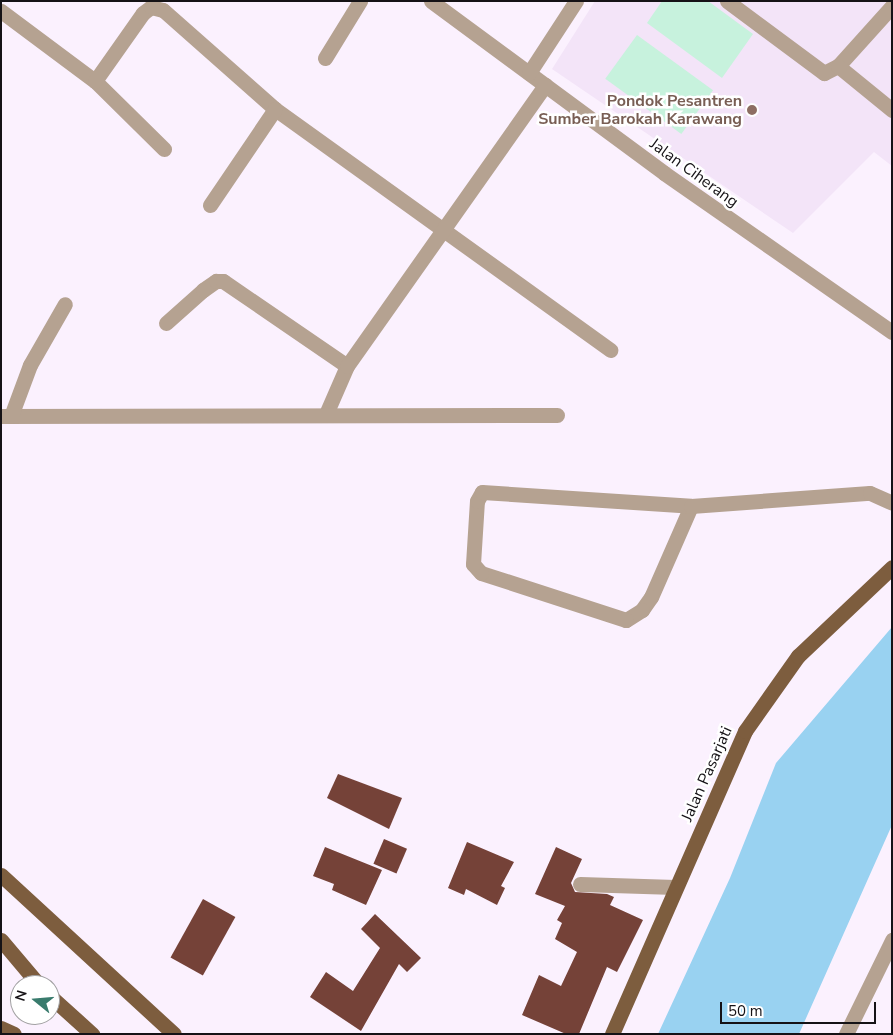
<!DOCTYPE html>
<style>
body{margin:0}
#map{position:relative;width:893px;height:1035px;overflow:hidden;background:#fbf1fe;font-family:"Nunito Sans",sans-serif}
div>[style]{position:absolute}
.built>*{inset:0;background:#f3e4f8}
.green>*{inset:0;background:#c7f2dd;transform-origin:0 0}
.water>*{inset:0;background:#99d2f1}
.building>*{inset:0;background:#754238;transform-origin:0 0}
.minor>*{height:15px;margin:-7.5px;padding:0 7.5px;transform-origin:7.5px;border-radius:7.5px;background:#b5a291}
.major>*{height:15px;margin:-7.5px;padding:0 7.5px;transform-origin:7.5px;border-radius:7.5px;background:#7d5d3e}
.dots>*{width:14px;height:14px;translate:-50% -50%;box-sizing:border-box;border:2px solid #fff;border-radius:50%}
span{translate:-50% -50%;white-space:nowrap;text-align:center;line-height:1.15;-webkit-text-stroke:5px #fff;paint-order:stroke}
.education-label{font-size:16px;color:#785e54;font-weight:700}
.right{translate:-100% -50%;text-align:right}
.street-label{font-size:16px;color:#151216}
.frame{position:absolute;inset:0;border:2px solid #151216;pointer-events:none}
.north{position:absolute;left:10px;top:975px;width:50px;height:50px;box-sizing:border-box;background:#fff;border:1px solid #a1a0a2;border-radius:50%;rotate:287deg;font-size:14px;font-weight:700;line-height:20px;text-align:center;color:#151216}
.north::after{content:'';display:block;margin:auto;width:18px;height:22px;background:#397b6d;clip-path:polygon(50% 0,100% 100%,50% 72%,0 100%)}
.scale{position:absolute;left:720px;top:1002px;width:156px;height:22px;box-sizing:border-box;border:2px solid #151216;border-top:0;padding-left:6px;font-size:15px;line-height:18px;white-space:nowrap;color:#151216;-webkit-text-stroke:4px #fff;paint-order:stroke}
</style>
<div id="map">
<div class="built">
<div style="clip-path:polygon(595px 1px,892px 1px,892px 166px,874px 152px,793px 233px,552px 69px)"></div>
</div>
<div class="green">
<div style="clip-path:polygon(662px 1px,708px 1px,753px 34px,722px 78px,647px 23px)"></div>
<div style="left:637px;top:35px;width:94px;height:54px;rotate:36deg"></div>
</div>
<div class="water">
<div style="clip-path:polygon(892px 627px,892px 825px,799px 1034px,658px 1034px,730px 878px,776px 763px)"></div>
</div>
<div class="building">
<div style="clip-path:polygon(338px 774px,402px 798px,389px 829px,327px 798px)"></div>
<div style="left:384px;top:839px;width:25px;height:27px;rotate:23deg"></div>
<div style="clip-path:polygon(467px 842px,514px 862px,501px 886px,505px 888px,497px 905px,466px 889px,464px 895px,448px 888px)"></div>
<div style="clip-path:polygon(325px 847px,382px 870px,366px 905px,332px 890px,334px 884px,313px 876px)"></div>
<div style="clip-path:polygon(556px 847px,582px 859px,571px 883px,575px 892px,607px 894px,614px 897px,610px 905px,643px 920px,617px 972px,607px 967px,579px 1034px,566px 1034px,522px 1015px,539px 975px,561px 986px,577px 952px,555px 939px,562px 923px,557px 920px,565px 906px,535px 894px)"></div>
<div style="left:203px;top:899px;width:37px;height:67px;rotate:29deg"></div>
<div style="clip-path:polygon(375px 914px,421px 958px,407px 972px,399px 964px,361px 1031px,310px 997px,326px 972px,353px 991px,380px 948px,361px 929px)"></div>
</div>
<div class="minor">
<div style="left:431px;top:1px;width:290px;rotate:36.4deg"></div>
<div style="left:664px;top:173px;width:278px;rotate:34.9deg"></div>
<div style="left:727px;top:1px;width:121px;rotate:36.6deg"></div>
<div style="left:824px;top:73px;width:16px;rotate:-27deg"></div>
<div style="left:838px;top:66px;width:81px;rotate:-48deg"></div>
<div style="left:1px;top:11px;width:117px;rotate:36.7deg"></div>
<div style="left:95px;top:81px;width:97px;rotate:44.6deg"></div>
<div style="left:325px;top:58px;width:67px;rotate:-58.4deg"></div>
<div style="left:838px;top:66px;width:70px;rotate:39.2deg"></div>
<div style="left:529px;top:73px;width:86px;rotate:-56.9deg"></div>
<div style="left:95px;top:81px;width:83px;rotate:-54.8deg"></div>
<div style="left:143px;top:13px;width:10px;rotate:-37deg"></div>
<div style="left:151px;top:7px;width:12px;rotate:14deg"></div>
<div style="left:163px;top:10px;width:149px;rotate:41.5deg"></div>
<div style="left:275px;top:109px;width:413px;rotate:35.7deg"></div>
<div style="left:210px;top:205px;width:116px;rotate:-55.9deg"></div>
<div style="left:166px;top:323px;width:50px;rotate:-41.7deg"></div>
<div style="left:203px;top:290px;width:16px;rotate:-35deg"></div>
<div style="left:216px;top:281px;width:7px"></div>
<div style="left:223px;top:281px;width:150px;rotate:34.4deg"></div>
<div style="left:326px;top:414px;width:52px;rotate:-66.4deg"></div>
<div style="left:347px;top:366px;width:344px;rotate:-54.8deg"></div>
<div style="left:1px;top:416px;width:556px;rotate:-0.1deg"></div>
<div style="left:11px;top:416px;width:54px;rotate:-69.6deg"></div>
<div style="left:30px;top:365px;width:70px;rotate:-60.2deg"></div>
<div style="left:691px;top:506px;width:99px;rotate:113.7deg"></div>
<div style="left:651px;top:597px;width:16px;rotate:125deg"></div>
<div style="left:642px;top:610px;width:19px;rotate:148deg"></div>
<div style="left:626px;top:620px;width:152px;rotate:-162deg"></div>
<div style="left:481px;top:573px;width:12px;rotate:-132deg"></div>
<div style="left:473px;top:564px;width:63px;rotate:-86.4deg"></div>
<div style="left:477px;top:501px;width:10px;rotate:-61deg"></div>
<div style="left:482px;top:492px;width:209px;rotate:3.8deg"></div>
<div style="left:691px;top:506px;width:179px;rotate:-4.2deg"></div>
<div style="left:870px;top:493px;width:24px;rotate:24deg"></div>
<div style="left:580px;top:884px;width:95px;rotate:1.8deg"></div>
<div style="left:846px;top:1034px;width:105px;rotate:-63.9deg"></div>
</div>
<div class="major">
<div style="left:1px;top:875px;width:235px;rotate:42.6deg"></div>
<div style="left:1px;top:940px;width:59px;rotate:49.8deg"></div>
<div style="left:50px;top:996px;width:57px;rotate:42.1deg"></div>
<div style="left:1px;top:1028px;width:14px;rotate:25deg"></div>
<div style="left:612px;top:1034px;width:331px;rotate:-66.3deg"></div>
<div style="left:745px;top:731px;width:92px;rotate:-54.8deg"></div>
<div style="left:798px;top:656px;width:129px;rotate:-43.4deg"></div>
</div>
<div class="dots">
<div style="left:752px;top:110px;background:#8d6e63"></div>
</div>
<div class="education-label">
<span class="right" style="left:742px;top:110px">Pondok Pesantren<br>Sumber Barokah Karawang</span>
</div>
<div class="street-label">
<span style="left:694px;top:173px;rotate:36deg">Jalan Ciherang</span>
<span style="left:707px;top:774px;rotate:-66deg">Jalan Pasarjati</span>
</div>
<div class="frame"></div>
<div class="north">N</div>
<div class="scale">50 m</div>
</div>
